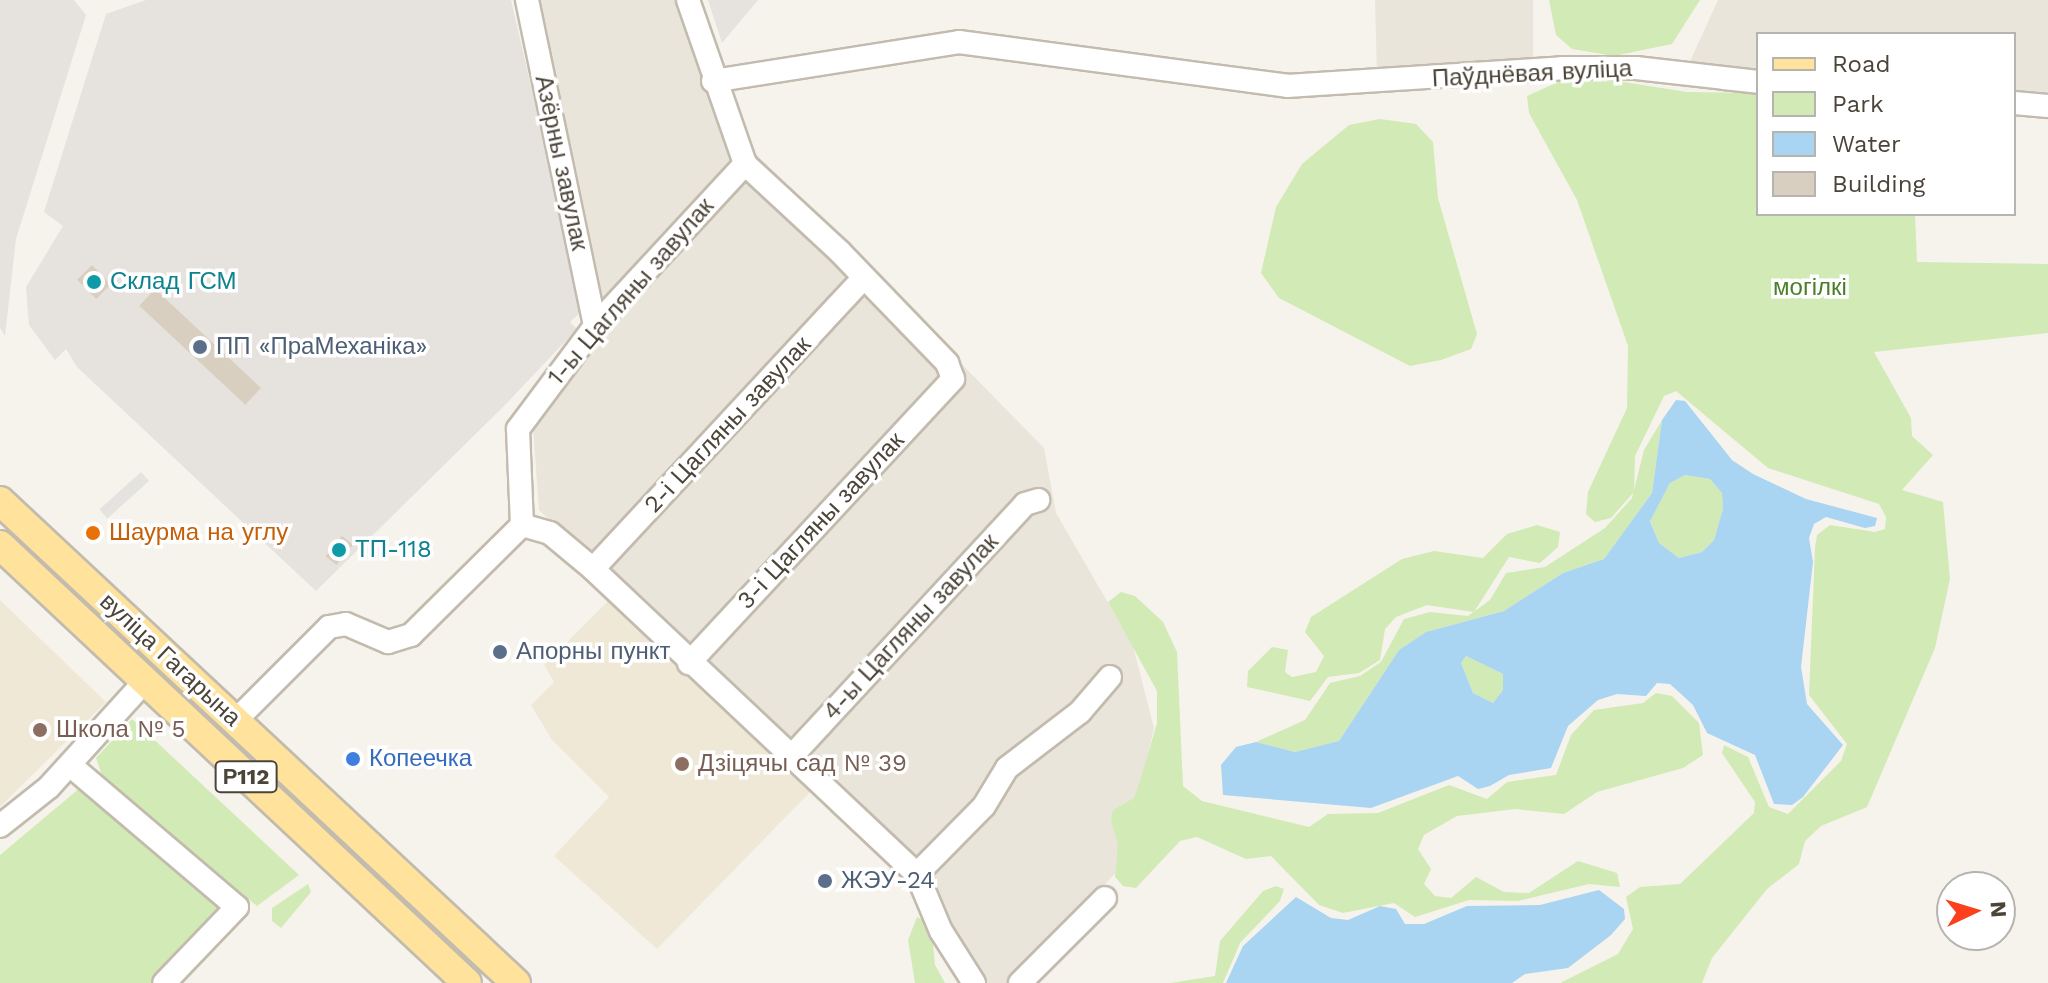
<!DOCTYPE html>
<meta charset="utf-8">
<style>
body{margin:0}
#map{position:relative;width:2048px;height:983px;overflow:hidden;background:#f6f3ec;font-family:"Work Sans",sans-serif}
div>[style]{position:absolute}
.residential>*{inset:0;background:#eae5da}
.industrial>*{inset:0;background:#e6e2dd}
.education>*{inset:0;background:#efe8d6}
.green>*{inset:0;background:#d2eab5}
.parking>*{inset:0;background:#e5e3e0;transform-origin:0 0}
.water>*{inset:0;background:#a9d4f2}
.building>*{inset:0;background:#d8cfc1;transform-origin:0 0}
.roads{filter:drop-shadow(2px 0 #c2bbae) drop-shadow(-2px 0 #c2bbae) drop-shadow(0 2px #c2bbae) drop-shadow(0 -2px #c2bbae)}
.minor>*{height:22px;margin:-11px;padding:0 11px;transform-origin:11px;border-radius:11px;background:#fff}
.major>*{height:28px;margin:-14px;padding:0 14px;transform-origin:14px;border-radius:14px;background:#ffe39c}
.dots>*{width:22px;height:22px;translate:-50% -50%;box-sizing:border-box;border:4px solid #fff;border-radius:50%}
span{translate:-50% -50%;white-space:nowrap;text-align:center;line-height:1.15;-webkit-text-stroke:7px #fff;paint-order:stroke}
.shield-label span{padding:2px 6px;background:#fff;border:2px solid;border-radius:6px;-webkit-text-stroke-width:0}
.shield-label{font-size:22px;color:#4b4439;font-weight:700}
.street-label{font-size:24px;color:#4b4439}
.culture-label{font-size:24px;color:#0d838f}
.left{translate:0 -50%;text-align:left}
.park-label{font-size:24px;color:#4a7f2a}
.service-label{font-size:24px;color:#4e5e75}
.food-label{font-size:24px;color:#c56008}
.education-label{font-size:24px;color:#785e54}
.shop-label{font-size:24px;color:#366cbe}
.legend{position:absolute;left:1756px;top:32px;width:260px;height:184px;box-sizing:border-box;background:#fff;border:2px solid #b7b4b0;margin:0;padding:10px 14px;list-style:none;font-size:24px;color:#4b4439}
.legend li{display:flex;align-items:center;gap:16px;height:40px}
.legend b{width:40px;border:2px solid #b7b4b0}
.north{position:absolute;left:1936px;top:871px;width:80px;height:80px;box-sizing:border-box;background:#fff;border:2px solid #b7b4b0;border-radius:50%;rotate:86deg;font-size:22px;font-weight:700;line-height:32px;text-align:center;color:#4b4439}
.north::after{content:'';display:block;margin:auto;width:28px;height:36px;background:#fc3f1d;clip-path:polygon(50% 0,100% 100%,50% 72%,0 100%)}
</style>
<div id="map">
<div class="residential">
<div style="clip-path:polygon(520px 0,701px 0,752px 150px,1044px 448px,1056px 513px,1133px 646px,1154px 728px,1122px 866px,1012px 983px,985px 983px,960px 951px,927px 883px,539px 510px,533px 428px,594px 342px)"></div>
<div style="clip-path:polygon(1375px 0,1533px 0,1533px 64px,1377px 75px)"></div>
<div style="clip-path:polygon(1718px 0,2048px 0,2048px 96px,2014px 93px,2014px 34px,1758px 34px,1758px 73px,1687px 68px)"></div>
</div>
<div class="industrial">
<div style="clip-path:polygon(0 0,74px 0,86px 15px,16px 239px,5px 336px,0 328px)"></div>
<div style="clip-path:polygon(146px 0,511px 0,583px 310px,570px 322px,577px 329px,504px 406px,316px 591px,77px 367px,66px 349px,55px 360px,29px 325px,26px 287px,63px 226px,44px 212px,106px 14px)"></div>
<div style="clip-path:polygon(708px 0,758px 0,722px 43px)"></div>
</div>
<div class="education">
<div style="clip-path:polygon(0 600px,106px 702px,0 807px)"></div>
<div style="clip-path:polygon(609px 600px,813px 789px,657px 949px,554px 856px,609px 797px,552px 740px,531px 705px,554px 682px,544px 665px)"></div>
</div>
<div class="green">
<div style="clip-path:polygon(1549px 0,1700px 0,1672px 44px,1614px 56px,1572px 49px,1556px 35px)"></div>
<div style="clip-path:polygon(1598px 78px,1687px 92px,1758px 93px,1758px 214px,1915px 214px,1917px 262px,2048px 264px,2048px 333px,1874px 352px,1911px 418px,1912px 436px,1933px 455px,1902px 490px,1943px 502px,1950px 579px,1935px 648px,1867px 807px,1821px 826px,1805px 841px,1799px 864px,1767px 889px,1712px 958px,1702px 983px,1560px 983px,1618px 954px,1633px 929px,1626px 897px,1640px 887px,1680px 884px,1754px 813px,1755px 802px,1722px 753px,1724px 745px,1748px 757px,1769px 807px,1788px 814px,1841px 761px,1847px 744px,1809px 695px,1815px 548px,1817px 535px,1830px 525px,1875px 532px,1885px 529px,1886px 517px,1879px 504px,1768px 468px,1676px 391px,1664px 396px,1635px 456px,1634px 492px,1611px 518px,1595px 522px,1586px 514px,1588px 492px,1627px 408px,1628px 346px,1577px 200px,1529px 113px,1527px 96px,1565px 79px)"></div>
<div style="clip-path:polygon(1380px 119px,1416px 124px,1433px 142px,1438px 198px,1477px 334px,1471px 349px,1441px 360px,1410px 366px,1279px 298px,1261px 273px,1276px 207px,1302px 164px,1349px 125px)"></div>
<div style="clip-path:polygon(1662px 420px,1652px 493px,1604px 559px,1563px 573px,1504px 611px,1426px 632px,1399px 650px,1339px 741px,1295px 752px,1256px 742px,1305px 720px,1330px 683px,1360px 676px,1381px 662px,1404px 619px,1430px 612px,1468px 616px,1490px 600px,1506px 573px,1545px 567px,1605px 528px,1632px 498px,1644px 450px)"></div>
<div style="clip-path:polygon(1685px 475px,1710px 479px,1722px 493px,1723px 509px,1714px 540px,1702px 552px,1679px 558px,1659px 543px,1650px 520px,1670px 483px)"></div>
<div style="clip-path:polygon(1537px 525px,1560px 532px,1558px 547px,1540px 563px,1509px 557px,1474px 612px,1427px 605px,1396px 617px,1385px 629px,1380px 660px,1359px 673px,1328px 677px,1310px 701px,1247px 687px,1248px 671px,1272px 647px,1288px 650px,1285px 672px,1292px 677px,1316px 672px,1324px 656px,1305px 632px,1311px 617px,1402px 559px,1434px 551px,1483px 558px,1507px 534px)"></div>
<div style="clip-path:polygon(1121px 592px,1135px 596px,1163px 622px,1177px 652px,1183px 786px,1202px 801px,1309px 827px,1328px 814px,1378px 813px,1449px 785px,1487px 799px,1507px 782px,1556px 775px,1571px 735px,1594px 710px,1643px 703px,1656px 693px,1672px 696px,1699px 723px,1703px 755px,1683px 768px,1597px 792px,1564px 814px,1515px 809px,1457px 816px,1424px 835px,1418px 849px,1431px 869px,1424px 884px,1435px 896px,1451px 898px,1476px 877px,1504px 892px,1529px 893px,1578px 861px,1617px 873px,1620px 887px,1589px 884px,1518px 901px,1469px 900px,1415px 917px,1394px 903px,1343px 913px,1319px 905px,1271px 856px,1246px 859px,1197px 837px,1180px 841px,1136px 888px,1123px 886px,1115px 877px,1118px 844px,1111px 821px,1113px 810px,1134px 798px,1141px 778px,1157px 723px,1157px 691px,1108px 602px)"></div>
<div style="clip-path:polygon(1466px 656px,1503px 674px,1503px 690px,1493px 703px,1473px 693px,1461px 663px)"></div>
<div style="clip-path:polygon(132px 719px,299px 875px,257px 906px,104px 781px,96px 758px)"></div>
<div style="clip-path:polygon(81px 787px,221px 910px,159px 983px,0 983px,0 855px)"></div>
<div style="clip-path:polygon(308px 884px,311px 892px,281px 928px,272px 921px,272px 908px)"></div>
<div style="clip-path:polygon(1276px 886px,1284px 889px,1280px 901px,1240px 943px,1223px 983px,1170px 983px,1215px 976px,1220px 941px,1263px 891px)"></div>
<div style="clip-path:polygon(917px 917px,931px 923px,935px 965px,945px 983px,915px 983px,908px 940px)"></div>
</div>
<div class="parking">
<div style="left:141px;top:472px;width:12px;height:56px;rotate:48deg"></div>
</div>
<div class="water">
<div style="clip-path:polygon(evenodd,1676px 400px,1685px 401px,1732px 460px,1753px 474px,1806px 499px,1877px 518px,1875px 526px,1865px 528px,1826px 517px,1814px 524px,1809px 538px,1813px 562px,1801px 667px,1807px 704px,1843px 745px,1803px 797px,1792px 805px,1774px 804px,1755px 755px,1707px 733px,1693px 705px,1670px 684px,1657px 683px,1646px 696px,1617px 694px,1598px 700px,1568px 726px,1551px 768px,1509px 775px,1490px 786px,1478px 789px,1458px 776px,1371px 808px,1223px 795px,1221px 765px,1236px 747px,1256px 742px,1295px 752px,1339px 741px,1399px 650px,1426px 632px,1504px 611px,1563px 573px,1604px 559px,1652px 493px,1662px 420px,1676px 400px,1685px 475px,1710px 479px,1722px 493px,1723px 509px,1714px 540px,1702px 552px,1679px 558px,1659px 543px,1650px 521px,1670px 483px,1685px 475px,1676px 400px,1466px 656px,1503px 674px,1503px 690px,1493px 703px,1473px 693px,1461px 663px,1466px 656px)"></div>
<div style="clip-path:polygon(1599px 890px,1624px 909px,1625px 919px,1611px 935px,1568px 968px,1525px 974px,1512px 983px,1226px 983px,1243px 946px,1296px 897px,1331px 918px,1348px 920px,1380px 906px,1396px 909px,1405px 924px,1424px 924px,1467px 906px,1540px 905px)"></div>
</div>
<div class="building">
<div style="left:92px;top:265px;width:27px;height:21px;rotate:45deg"></div>
<div style="left:155px;top:289px;width:145px;height:23px;rotate:43deg"></div>
<div style="left:342px;top:536px;width:14px;height:26px;rotate:39deg"></div>
</div>
<div class="roads">
<div class="minor">
<div style="left:527px;top:0;width:333px;rotate:78.2deg"></div>
<div style="left:688px;top:0;width:174px;rotate:70.8deg"></div>
<div style="left:745px;top:164px;width:128px;rotate:42.8deg"></div>
<div style="left:839px;top:251px;width:156px;rotate:46deg"></div>
<div style="left:947px;top:363px;width:17px;rotate:69deg"></div>
<div style="left:953px;top:379px;width:388px;rotate:132.9deg"></div>
<div style="left:713px;top:81px;width:249px;rotate:-9deg"></div>
<div style="left:959px;top:42px;width:331px;rotate:7.6deg"></div>
<div style="left:1287px;top:86px;width:276px;rotate:-3.7deg"></div>
<div style="left:1562px;top:68px;width:74px"></div>
<div style="left:1636px;top:68px;width:123px;rotate:6.5deg"></div>
<div style="left:2014px;top:103px;width:34px;rotate:5deg"></div>
<div style="left:522px;top:525px;width:29px;rotate:16deg"></div>
<div style="left:550px;top:533px;width:56px;rotate:39.9deg"></div>
<div style="left:593px;top:569px;width:445px;rotate:43.3deg"></div>
<div style="left:917px;top:874px;width:62px;rotate:67.2deg"></div>
<div style="left:941px;top:931px;width:62px;rotate:57.6deg"></div>
<div style="left:593px;top:569px;width:395px;rotate:-47.1deg"></div>
<div style="left:235px;top:721px;width:133px;rotate:-45deg"></div>
<div style="left:329px;top:627px;width:17px;rotate:-10deg"></div>
<div style="left:346px;top:624px;width:46px;rotate:23.2deg"></div>
<div style="left:388px;top:642px;width:24px;rotate:-17deg"></div>
<div style="left:411px;top:635px;width:156px;rotate:-44.7deg"></div>
<div style="left:522px;top:525px;width:96px;rotate:-92.4deg"></div>
<div style="left:518px;top:429px;width:129px;rotate:-53.2deg"></div>
<div style="left:595px;top:326px;width:221px;rotate:-47.2deg"></div>
<div style="left:789px;top:759px;width:347px;rotate:-47.2deg"></div>
<div style="left:1025px;top:504px;width:14px;rotate:-17deg"></div>
<div style="left:70px;top:765px;width:219px;rotate:40.4deg"></div>
<div style="left:237px;top:907px;width:105px;rotate:133.8deg"></div>
<div style="left:0;top:826px;width:63px;rotate:-38.5deg"></div>
<div style="left:49px;top:787px;width:143px;rotate:-47.8deg"></div>
<div style="left:917px;top:874px;width:95px;rotate:-45.4deg"></div>
<div style="left:984px;top:806px;width:44px;rotate:-58.8deg"></div>
<div style="left:1007px;top:768px;width:92px;rotate:-37.5deg"></div>
<div style="left:1080px;top:712px;width:46px;rotate:-49.4deg"></div>
<div style="left:1020px;top:983px;width:120px;rotate:-45deg"></div>
</div>
<div class="major">
<div style="left:0;top:501px;width:706px;rotate:43.05deg"></div>
<div style="left:0;top:545px;width:640px;rotate:43.16deg"></div>
</div>
</div>
<div class="dots">
<div style="left:94px;top:282px;background:#0f9aa8"></div>
<div style="left:200px;top:347px;background:#5c6f8a"></div>
<div style="left:93px;top:533px;background:#e8710a"></div>
<div style="left:339px;top:550px;background:#0f9aa8"></div>
<div style="left:500px;top:652px;background:#5c6f8a"></div>
<div style="left:40px;top:730px;background:#8d6e63"></div>
<div style="left:353px;top:759px;background:#3f7fe0"></div>
<div style="left:682px;top:764px;background:#8d6e63"></div>
<div style="left:825px;top:881px;background:#5c6f8a"></div>
</div>
<div class="shield-label">
<span style="left:246px;top:777px">Р112</span>
</div>
<div class="street-label">
<span style="left:1532px;top:74px;rotate:-3deg">Паўднёвая вуліца</span>
<span style="left:561px;top:163px;rotate:78deg">Азёрны завулак</span>
<span style="left:631px;top:292px;rotate:-49deg">1-ы Цагляны завулак</span>
<span style="left:728px;top:425px;rotate:-47deg">2-і Цагляны завулак</span>
<span style="left:821px;top:521px;rotate:-47deg">3-і Цагляны завулак</span>
<span style="left:911px;top:627px;rotate:-47deg">4-ы Цагляны завулак</span>
<span style="left:170px;top:660px;rotate:43deg">вуліца Гагарына</span>
</div>
<div class="culture-label">
<span class="left" style="left:110px;top:282px">Склад ГСМ</span>
<span class="left" style="left:355px;top:550px">ТП-118</span>
</div>
<div class="park-label">
<span style="left:1810px;top:288px">могілкі</span>
</div>
<div class="service-label">
<span class="left" style="left:216px;top:347px">ПП «ПраМеханіка»</span>
<span class="left" style="left:516px;top:652px">Апорны пункт</span>
<span class="left" style="left:841px;top:881px">ЖЭУ-24</span>
</div>
<div class="food-label">
<span class="left" style="left:109px;top:533px">Шаурма на углу</span>
</div>
<div class="education-label">
<span class="left" style="left:56px;top:730px">Школа № 5</span>
<span class="left" style="left:698px;top:764px">Дзіцячы сад № 39</span>
</div>
<div class="shop-label">
<span class="left" style="left:369px;top:759px">Копеечка</span>
</div>
<ul class="legend">
<li><b style="height:10px;background:#ffe39c"></b>Road</li>
<li><b style="height:22px;background:#d2eab5"></b>Park</li>
<li><b style="height:22px;background:#a9d4f2"></b>Water</li>
<li><b style="height:22px;background:#d8cfc1"></b>Building</li>
</ul>
<div class="north">N</div>
</div>
